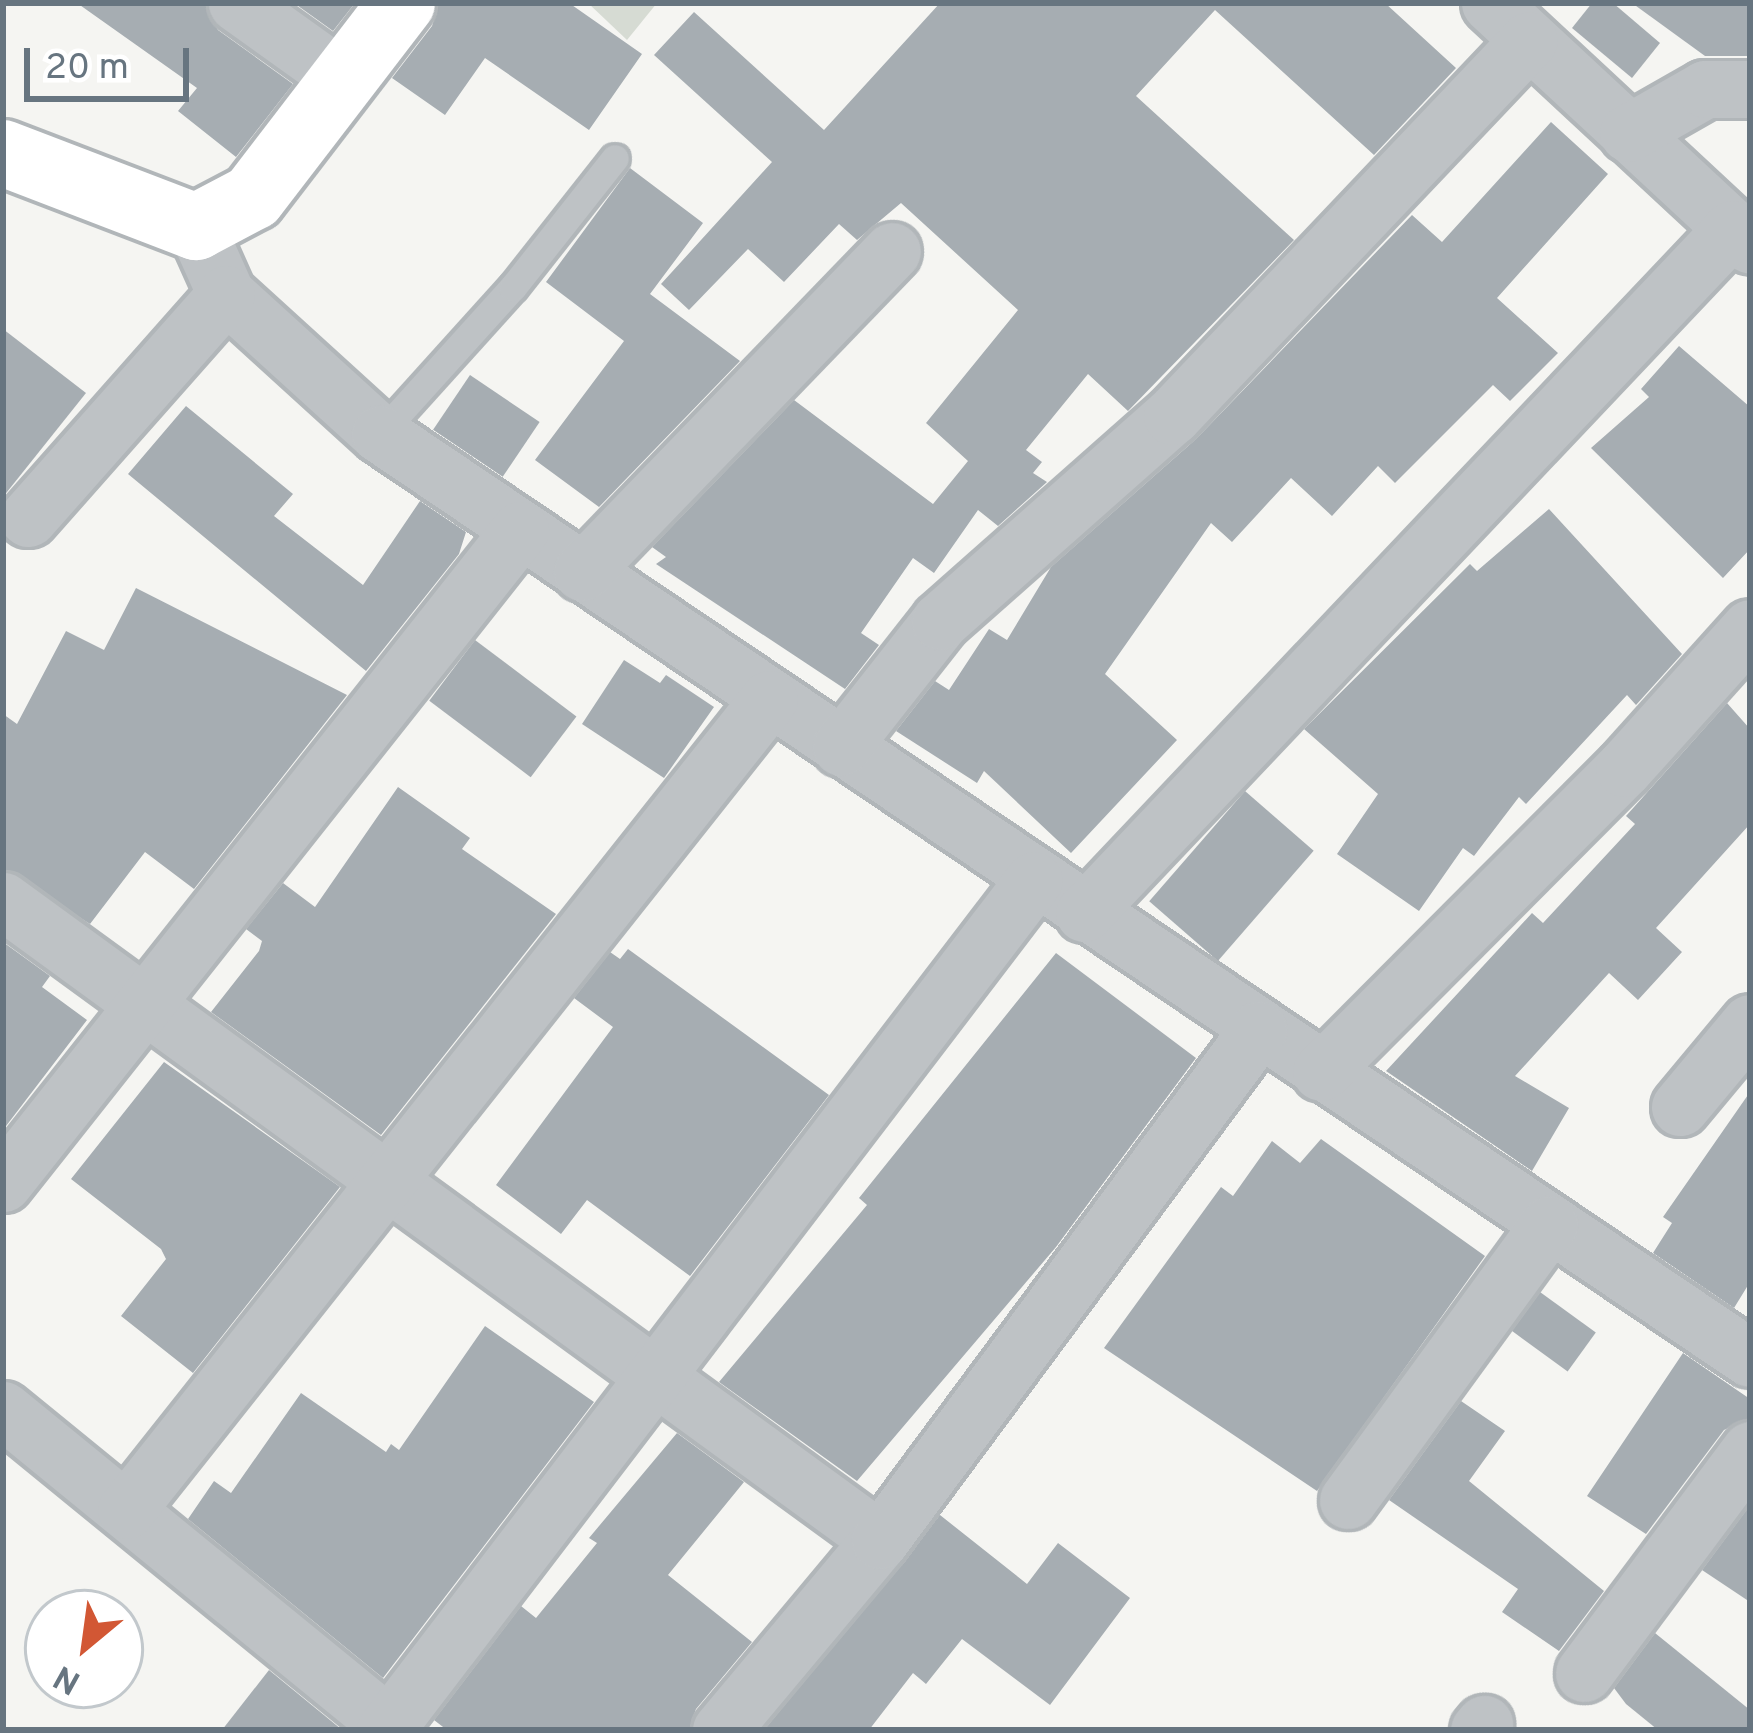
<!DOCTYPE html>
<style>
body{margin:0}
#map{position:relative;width:1753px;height:1733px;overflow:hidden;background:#f5f5f2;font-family:Overpass,sans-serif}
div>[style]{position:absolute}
.green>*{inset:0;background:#d6dbd3}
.building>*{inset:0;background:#a6adb2;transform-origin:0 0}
.roads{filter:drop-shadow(3px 0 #b1b6b9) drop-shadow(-3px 0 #b1b6b9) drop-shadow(0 3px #b1b6b9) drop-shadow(0 -3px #b1b6b9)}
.lane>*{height:27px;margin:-13.5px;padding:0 13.5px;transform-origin:13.5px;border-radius:13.5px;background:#bec2c5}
.street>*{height:57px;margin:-28.5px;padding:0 28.5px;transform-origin:28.5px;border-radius:28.5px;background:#bec2c5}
.secondary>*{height:66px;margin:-33px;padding:0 33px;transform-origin:33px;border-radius:33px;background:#fff}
span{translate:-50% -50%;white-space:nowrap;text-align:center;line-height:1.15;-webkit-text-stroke:12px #fff;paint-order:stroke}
.frame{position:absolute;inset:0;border:6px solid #677580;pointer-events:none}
.north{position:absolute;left:24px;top:1589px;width:120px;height:120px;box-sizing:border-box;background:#fff;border:3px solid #c2c8cc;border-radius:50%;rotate:209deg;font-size:33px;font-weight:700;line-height:48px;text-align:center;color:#677580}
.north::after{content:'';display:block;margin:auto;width:42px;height:54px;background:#d25734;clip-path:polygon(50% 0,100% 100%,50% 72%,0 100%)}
.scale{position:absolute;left:24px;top:48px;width:165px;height:54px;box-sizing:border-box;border:6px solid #677580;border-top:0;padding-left:15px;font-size:36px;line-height:42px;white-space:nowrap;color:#677580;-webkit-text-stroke:9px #fff;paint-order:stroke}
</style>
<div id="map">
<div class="green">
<div style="clip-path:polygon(588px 3px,657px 3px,627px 40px)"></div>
</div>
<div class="building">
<div style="clip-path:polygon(77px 3px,205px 3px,218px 30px,293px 84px,236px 157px,178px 111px,197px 88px)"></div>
<div style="clip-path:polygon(294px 3px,355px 3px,333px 31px)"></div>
<div style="clip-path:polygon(439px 3px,569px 3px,642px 54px,589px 130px,485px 58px,445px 115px,392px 78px,432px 26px)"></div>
<div style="clip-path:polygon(940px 3px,1385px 3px,1456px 68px,1374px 155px,1215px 10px,1136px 96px,1294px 240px,1128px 411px,1088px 374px,1026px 450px,1042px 462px,1033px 473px,1047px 482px,998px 526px,978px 510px,934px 573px,913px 558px,861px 633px,879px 645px,845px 689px,656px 564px,666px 557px,652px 547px,794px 400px,933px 504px,968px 461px,926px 423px,1018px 310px,901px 203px,857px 240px,839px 224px,784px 282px,748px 249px,689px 310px,661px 284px,772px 162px,654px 55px,694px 12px,824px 130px)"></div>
<div style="clip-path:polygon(1592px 3px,1613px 3px,1660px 43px,1632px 78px,1572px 28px)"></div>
<div style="clip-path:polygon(1632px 3px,1750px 3px,1750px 56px,1705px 56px)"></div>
<div style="clip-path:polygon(1551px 122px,1608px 174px,1497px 298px,1558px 353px,1510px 401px,1493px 385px,1395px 483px,1378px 466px,1332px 516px,1291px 478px,1232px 542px,1211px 523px,1105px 674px,1177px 740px,1071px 853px,984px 771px,977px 783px,896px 731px,935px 681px,949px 690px,989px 629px,1007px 640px,1051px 567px,1196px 439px,1412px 215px,1442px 242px)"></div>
<div style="clip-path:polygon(630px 168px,703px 223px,650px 294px,740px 361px,599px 507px,535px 460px,624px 341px,546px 282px)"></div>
<div style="clip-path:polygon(3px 329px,86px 393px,3px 497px)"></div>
<div style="clip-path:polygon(1679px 346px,1750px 407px,1750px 549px,1723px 578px,1591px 448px,1649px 397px,1641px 389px)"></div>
<div style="left:470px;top:375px;width:84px;height:66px;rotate:34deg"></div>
<div style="clip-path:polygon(186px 406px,293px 494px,274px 516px,363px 585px,420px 501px,466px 532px,459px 554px,366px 671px,128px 474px)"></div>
<div style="clip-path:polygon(1549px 509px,1682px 654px,1636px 705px,1627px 695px,1526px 804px,1519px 797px,1474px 856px,1463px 848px,1419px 911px,1337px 854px,1378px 794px,1304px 729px,1470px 564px,1477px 571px)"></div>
<div style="clip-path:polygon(136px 588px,347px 695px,194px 889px,145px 852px,90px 924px,3px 869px,3px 714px,17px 724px,66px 631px,104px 650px)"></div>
<div style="left:475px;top:640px;width:127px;height:76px;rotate:37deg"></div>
<div style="clip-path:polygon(624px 660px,660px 683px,666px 675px,714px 707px,664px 778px,582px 724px)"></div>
<div style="clip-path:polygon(1727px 703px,1750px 729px,1750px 824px,1656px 928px,1682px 952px,1638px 1000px,1609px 973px,1515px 1076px,1569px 1108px,1532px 1171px,1386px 1071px,1532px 913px,1543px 923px,1635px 824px,1626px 816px)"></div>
<div style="clip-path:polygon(398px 787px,470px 838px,462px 849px,556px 914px,381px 1135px,211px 1012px,259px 951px,262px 941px,246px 929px,283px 883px,315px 907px)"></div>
<div style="left:1245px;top:791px;width:91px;height:146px;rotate:41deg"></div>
<div style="clip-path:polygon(3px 942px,50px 976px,42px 987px,87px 1020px,3px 1130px)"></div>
<div style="clip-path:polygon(628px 949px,829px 1095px,690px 1276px,587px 1200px,561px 1234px,496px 1185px,613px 1027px,574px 998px,610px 952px,620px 959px)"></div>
<div style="clip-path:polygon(1056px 953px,1196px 1058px,1056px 1247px,857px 1481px,719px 1382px,867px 1205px,859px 1198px)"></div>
<div style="clip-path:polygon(164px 1062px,340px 1187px,193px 1373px,121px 1316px,166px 1259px,161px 1249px,71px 1179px)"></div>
<div style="clip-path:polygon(1750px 1092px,1750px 1282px,1734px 1308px,1653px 1253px,1672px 1223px,1663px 1217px)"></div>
<div style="clip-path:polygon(1321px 1139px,1485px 1256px,1317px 1491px,1104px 1348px,1221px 1187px,1233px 1196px,1272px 1141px,1300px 1163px)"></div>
<div style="left:1540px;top:1292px;width:69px;height:48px;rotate:36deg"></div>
<div style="clip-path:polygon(485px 1326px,594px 1402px,383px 1678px,188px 1519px,214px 1481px,231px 1493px,301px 1393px,386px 1452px,391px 1444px,399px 1450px)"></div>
<div style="clip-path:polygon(1683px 1353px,1750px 1399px,1750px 1418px,1724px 1430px,1646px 1534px,1587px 1496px)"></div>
<div style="clip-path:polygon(1461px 1401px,1505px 1431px,1469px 1481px,1604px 1591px,1559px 1651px,1502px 1612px,1518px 1589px,1389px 1500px)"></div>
<div style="clip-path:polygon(677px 1433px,744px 1482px,668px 1575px,752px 1642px,696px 1709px,689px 1730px,447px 1730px,434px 1720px,521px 1606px,536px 1618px,597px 1543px,589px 1538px)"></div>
<div style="clip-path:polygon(1750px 1505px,1750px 1602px,1702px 1570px)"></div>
<div style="clip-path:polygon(940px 1515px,1027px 1584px,1058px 1543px,1130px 1598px,1050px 1705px,962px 1639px,926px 1684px,913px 1673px,869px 1730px,764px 1730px)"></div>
<div style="clip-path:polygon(1655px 1633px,1750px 1710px,1750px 1730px,1658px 1730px,1626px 1704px,1614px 1688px)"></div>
<div style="clip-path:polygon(269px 1670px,341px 1729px,340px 1730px,222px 1730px)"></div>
</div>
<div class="roads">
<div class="lane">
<div style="left:380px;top:434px;width:198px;rotate:-47.9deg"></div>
<div style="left:513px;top:287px;width:164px;rotate:-51.7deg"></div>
</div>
<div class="street">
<div style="left:237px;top:3px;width:130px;rotate:35.6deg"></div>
<div style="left:1490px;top:3px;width:355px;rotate:42.9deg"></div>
<div style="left:1628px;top:133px;width:89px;rotate:-29.7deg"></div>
<div style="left:1705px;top:89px;width:45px"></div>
<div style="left:196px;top:227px;width:73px;rotate:65.9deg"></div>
<div style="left:226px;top:294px;width:208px;rotate:42.3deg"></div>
<div style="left:380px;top:434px;width:1652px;rotate:34deg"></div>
<div style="left:28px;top:518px;width:299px;rotate:-48.5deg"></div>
<div style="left:582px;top:572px;width:446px;rotate:-46deg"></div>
<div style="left:841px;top:747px;width:160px;rotate:-51.8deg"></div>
<div style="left:940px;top:621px;width:310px;rotate:-41.5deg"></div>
<div style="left:1172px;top:416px;width:518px;rotate:-46.48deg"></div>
<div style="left:3px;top:901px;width:1085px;rotate:36.08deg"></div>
<div style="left:1084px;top:913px;width:942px;rotate:-46.55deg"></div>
<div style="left:1321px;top:1072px;width:429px;rotate:-45.1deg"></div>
<div style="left:1624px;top:768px;width:188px;rotate:-48deg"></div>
<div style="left:1680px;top:1107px;width:109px;rotate:-50.2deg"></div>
<div style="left:3px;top:1183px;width:833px;rotate:-51.63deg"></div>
<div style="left:3px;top:1410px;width:506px;rotate:39.23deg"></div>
<div style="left:1348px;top:1500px;width:341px;rotate:-53.9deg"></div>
<div style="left:126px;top:1510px;width:1035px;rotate:-51.59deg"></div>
<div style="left:1584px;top:1673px;width:278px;rotate:-53.3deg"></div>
<div style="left:385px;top:1730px;width:1069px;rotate:-52.64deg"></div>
<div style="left:721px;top:1730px;width:248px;rotate:-50.1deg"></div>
<div style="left:880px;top:1540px;width:635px;rotate:-53.46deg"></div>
<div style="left:1479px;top:1730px;width:8px;rotate:-50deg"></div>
</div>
<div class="secondary">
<div style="left:3px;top:153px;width:207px;rotate:21deg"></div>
<div style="left:196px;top:227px;width:64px;rotate:-27.8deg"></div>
<div style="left:253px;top:197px;width:245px;rotate:-52.5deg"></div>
</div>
</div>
<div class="frame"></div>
<div class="north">N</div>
<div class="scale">20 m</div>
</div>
